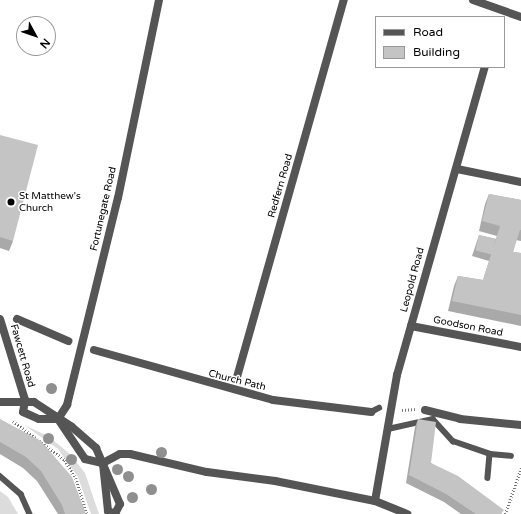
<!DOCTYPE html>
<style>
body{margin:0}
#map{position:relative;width:521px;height:514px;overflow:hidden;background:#fff;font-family:"Varela Round",sans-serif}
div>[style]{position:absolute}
.green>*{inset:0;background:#dcdcdc}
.path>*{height:2.5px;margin-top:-1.25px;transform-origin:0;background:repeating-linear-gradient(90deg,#777 0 1px,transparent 0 3px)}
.lane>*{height:5.5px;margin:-2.75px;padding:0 2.75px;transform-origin:2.75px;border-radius:2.75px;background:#555}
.street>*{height:8px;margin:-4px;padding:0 4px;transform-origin:4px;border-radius:4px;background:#555}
.trees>*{width:11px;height:11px;margin:-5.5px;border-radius:50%;background:#8f8f8f}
.wall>*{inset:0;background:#a9a9a9}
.building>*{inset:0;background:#c4c4c4;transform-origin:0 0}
.dots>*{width:11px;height:11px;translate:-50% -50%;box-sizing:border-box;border:2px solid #fff;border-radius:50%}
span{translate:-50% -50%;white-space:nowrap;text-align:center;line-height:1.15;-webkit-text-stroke:3px #fff;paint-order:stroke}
.street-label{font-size:10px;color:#000}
.poi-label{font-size:10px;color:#000}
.left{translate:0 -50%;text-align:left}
.legend{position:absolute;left:375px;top:16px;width:130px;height:52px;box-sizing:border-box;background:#fff;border:1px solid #999;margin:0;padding:5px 7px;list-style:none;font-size:12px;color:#000}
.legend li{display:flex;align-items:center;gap:8px;height:20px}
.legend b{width:20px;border:1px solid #999}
.north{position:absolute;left:16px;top:16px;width:40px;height:40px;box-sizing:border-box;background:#fff;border:1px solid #999;border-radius:50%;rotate:130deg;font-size:11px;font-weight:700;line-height:16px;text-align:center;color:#000}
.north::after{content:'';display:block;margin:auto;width:14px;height:18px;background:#000;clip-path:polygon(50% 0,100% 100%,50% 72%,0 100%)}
</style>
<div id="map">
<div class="green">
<div style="clip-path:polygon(24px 425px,48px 436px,70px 454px,85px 473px,99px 514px,91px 514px,78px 477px,58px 449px)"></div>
<div style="clip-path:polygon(0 491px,8px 497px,18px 514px,0 514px)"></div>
</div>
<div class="path">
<div style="left:402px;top:410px;width:13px;rotate:-4deg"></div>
<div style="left:13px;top:421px;width:65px;rotate:36.9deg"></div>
<div style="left:65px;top:460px;width:21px;rotate:59deg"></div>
<div style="left:76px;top:478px;width:38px;rotate:73deg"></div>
<div style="left:505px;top:514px;width:49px;rotate:-70.8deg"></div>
</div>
<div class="lane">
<div style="left:371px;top:412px;width:9px;rotate:-27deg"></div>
<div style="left:388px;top:429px;width:46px;rotate:-12.5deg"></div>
<div style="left:433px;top:419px;width:30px;rotate:48deg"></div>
<div style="left:453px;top:441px;width:39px;rotate:19deg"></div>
<div style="left:490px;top:454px;width:24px;rotate:95deg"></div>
<div style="left:490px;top:454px;width:21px;rotate:5deg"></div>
<div style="left:0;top:476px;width:28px;rotate:41deg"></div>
<div style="left:21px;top:494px;width:22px;rotate:66deg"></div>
</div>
<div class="street">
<div style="left:473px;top:0;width:51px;rotate:19.5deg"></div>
<div style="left:457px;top:169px;width:65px;rotate:11.5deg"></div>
<div style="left:0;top:319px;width:85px;rotate:72.8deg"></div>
<div style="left:25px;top:400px;width:12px;rotate:99deg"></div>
<div style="left:23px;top:412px;width:17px;rotate:24deg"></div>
<div style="left:39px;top:419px;width:19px"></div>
<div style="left:17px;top:319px;width:56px;rotate:23.3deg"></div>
<div style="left:411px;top:326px;width:112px;rotate:10.8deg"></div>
<div style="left:94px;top:350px;width:186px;rotate:15.6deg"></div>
<div style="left:273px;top:400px;width:99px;rotate:7deg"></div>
<div style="left:237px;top:377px;width:392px;rotate:-74.2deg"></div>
<div style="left:0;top:402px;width:34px"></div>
<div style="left:34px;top:402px;width:45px;rotate:33.3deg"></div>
<div style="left:72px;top:427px;width:32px;rotate:41deg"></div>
<div style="left:96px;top:448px;width:61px;rotate:66.8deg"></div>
<div style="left:120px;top:504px;width:11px;rotate:117deg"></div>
<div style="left:425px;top:410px;width:36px;rotate:14deg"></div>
<div style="left:460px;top:419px;width:61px;rotate:5.6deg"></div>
<div style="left:58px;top:419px;width:17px;rotate:-57deg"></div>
<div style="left:67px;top:405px;width:213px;rotate:-76.2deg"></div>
<div style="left:118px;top:198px;width:202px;rotate:-78.3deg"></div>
<div style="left:58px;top:419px;width:48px;rotate:56deg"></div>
<div style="left:85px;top:459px;width:18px;rotate:13deg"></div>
<div style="left:103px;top:463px;width:19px;rotate:-28deg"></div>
<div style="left:120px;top:454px;width:10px"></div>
<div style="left:130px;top:454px;width:79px;rotate:13.2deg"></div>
<div style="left:207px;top:472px;width:69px;rotate:7.5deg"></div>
<div style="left:275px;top:481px;width:102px;rotate:11.3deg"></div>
<div style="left:375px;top:501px;width:35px;rotate:22deg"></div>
<div style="left:103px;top:464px;width:47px;rotate:83.9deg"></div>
<div style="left:108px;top:511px;width:8px;rotate:23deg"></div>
<div style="left:375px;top:501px;width:128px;rotate:-80.1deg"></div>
<div style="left:397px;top:375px;width:320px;rotate:-74.1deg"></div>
</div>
<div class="trees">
<div style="left:51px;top:388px"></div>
<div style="left:48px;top:438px"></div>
<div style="left:161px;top:452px"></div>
<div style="left:71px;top:459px"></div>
<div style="left:117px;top:469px"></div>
<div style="left:128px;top:476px"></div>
<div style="left:151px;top:489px"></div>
<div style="left:132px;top:497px"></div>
</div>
<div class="wall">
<div style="clip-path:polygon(0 135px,13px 241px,9px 251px,0 248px)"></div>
<div style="clip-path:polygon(489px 194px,521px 200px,521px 241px,516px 240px,513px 252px,521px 253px,521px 326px,448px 311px,454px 286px,458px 276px,483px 280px,490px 258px,489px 261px,472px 256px,479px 235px,496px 239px,497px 236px,479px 231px,485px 204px)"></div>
<div style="clip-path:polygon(0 419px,86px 514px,58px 514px,37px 481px,23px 468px,0 454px)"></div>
<div style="clip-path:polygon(418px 419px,431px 463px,502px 514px,461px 514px,444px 502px,406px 483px,415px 427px)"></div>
</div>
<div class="building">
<div style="clip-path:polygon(0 135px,38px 145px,13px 241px,0 237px)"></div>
<div style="clip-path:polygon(489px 194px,521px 200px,521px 230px,520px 230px,513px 252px,521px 253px,521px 315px,452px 301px,458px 276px,483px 280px,500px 226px,482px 221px)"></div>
<div style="left:479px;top:235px;width:17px;height:16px;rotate:13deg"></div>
<div style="clip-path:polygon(0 419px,41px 441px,72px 477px,86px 514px,65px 514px,62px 505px,41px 471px,26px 457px,0 442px)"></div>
<div style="clip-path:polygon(418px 419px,436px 422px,431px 463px,458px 476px,504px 510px,501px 514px,476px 514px,446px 494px,409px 475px)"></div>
</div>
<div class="dots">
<div style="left:11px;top:202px;background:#000"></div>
</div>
<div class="street-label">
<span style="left:281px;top:186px;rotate:-74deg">Redfern Road</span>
<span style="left:104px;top:209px;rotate:-77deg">Fortunegate Road</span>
<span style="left:413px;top:280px;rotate:-75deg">Leopold Road</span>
<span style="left:468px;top:327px;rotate:11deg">Goodson Road</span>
<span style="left:22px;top:356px;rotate:74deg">Fawcett Road</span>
<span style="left:237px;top:381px;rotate:14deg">Church Path</span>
</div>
<div class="poi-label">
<span class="left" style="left:19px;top:202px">St Matthew's<br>Church</span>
</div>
<ul class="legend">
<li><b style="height:5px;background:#555"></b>Road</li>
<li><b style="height:11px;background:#c4c4c4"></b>Building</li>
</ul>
<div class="north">N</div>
</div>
